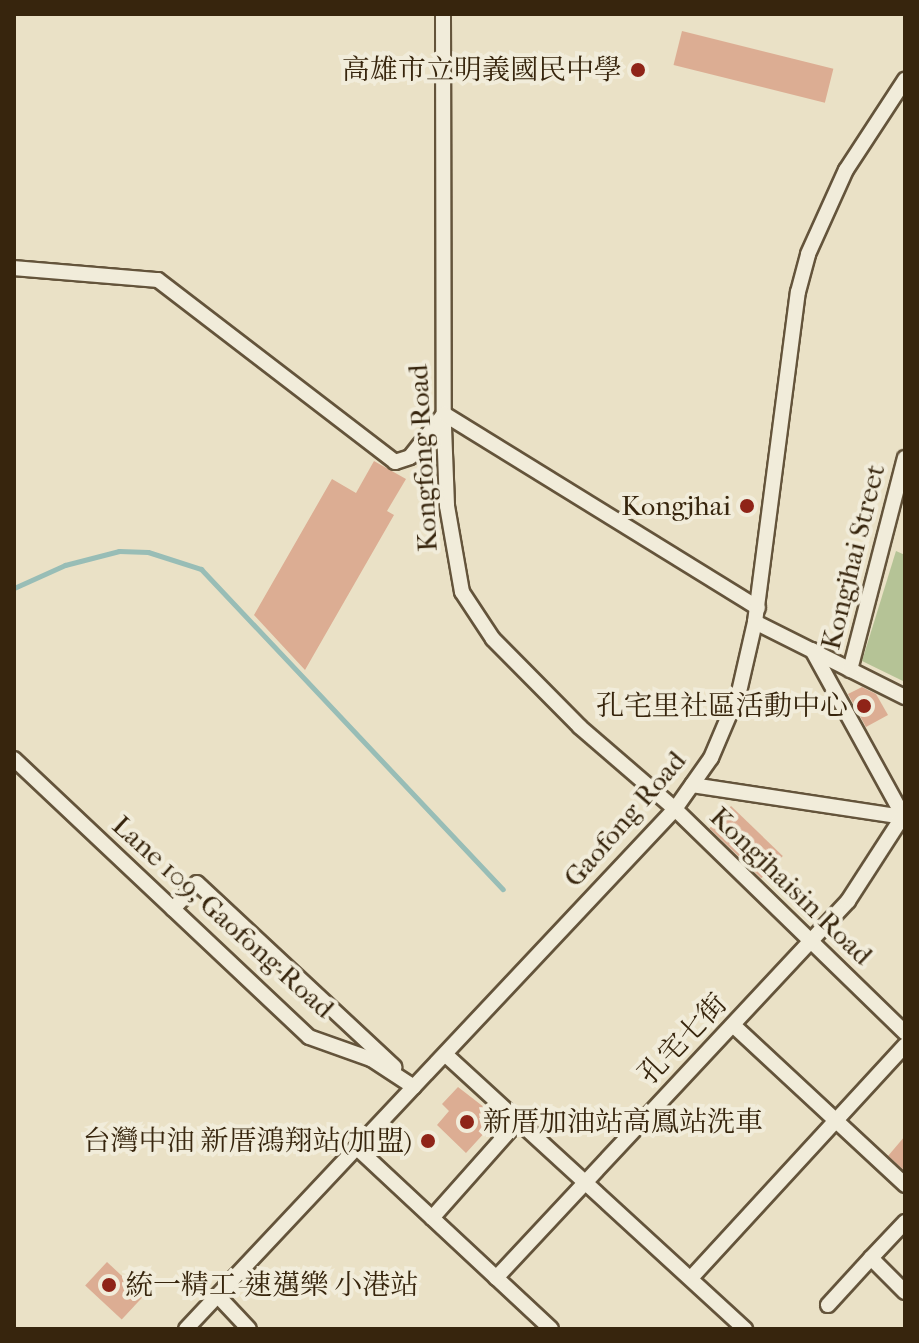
<!DOCTYPE html>
<meta charset="utf-8">
<style>
body{margin:0}
#map{position:relative;width:919px;height:1343px;overflow:hidden;background:#eae1c6;font-family:"IM FELL French Canon","Noto Serif TC",serif}
div>[style]{position:absolute}
.green>*{inset:0;background:#b5c396}
.stream>*{height:5px;margin:-2.5px;padding:0 2.5px;transform-origin:2.5px;border-radius:2.5px;background:#98bdb6}
.building>*{inset:0;background:#dcad93;transform-origin:0 0}
.roads{filter:drop-shadow(2px 0 #64543b) drop-shadow(-2px 0 #64543b) drop-shadow(0 2px #64543b) drop-shadow(0 -2px #64543b)}
.minor>*{height:14px;margin:-7px;padding:0 7px;transform-origin:7px;border-radius:7px;background:#f1ecda}
.dots>*{width:22px;height:22px;translate:-50% -50%;box-sizing:border-box;border:4px solid #f1ecda;border-radius:50%}
span{translate:-50% -50%;white-space:nowrap;text-align:center;line-height:1.15;-webkit-text-stroke:8px #f1ecda;paint-order:stroke}
.poi-label{font-size:28px;color:#37250d}
.right{translate:-100% -50%;text-align:right}
.left{translate:0 -50%;text-align:left}
.street-label{font-size:28px;color:#37250d}
.frame{position:absolute;inset:0;border:16px solid #37250d;pointer-events:none}
</style>
<div id="map">
<div class="green">
<div style="clip-path:polygon(896px 551px,905px 555px,905px 682px,862px 661px)"></div>
</div>
<div class="stream">
<div style="left:14px;top:588px;width:56px;rotate:-24.3deg"></div>
<div style="left:65px;top:565px;width:56px;rotate:-14.5deg"></div>
<div style="left:119px;top:551px;width:29px;rotate:2deg"></div>
<div style="left:148px;top:552px;width:56px;rotate:17.8deg"></div>
<div style="left:201px;top:569px;width:440px;rotate:46.7deg"></div>
</div>
<div class="building">
<div style="left:682px;top:31px;width:156px;height:35px;rotate:14deg"></div>
<div style="clip-path:polygon(374px 461px,406px 479px,387px 511px,394px 515px,305px 670px,254px 615px,332px 479px,356px 493px)"></div>
<div style="clip-path:polygon(862px 687px,876px 694px,888px 715px,866px 727px,848px 694px)"></div>
<div style="left:731px;top:806px;width:72px;height:31px;rotate:44deg"></div>
<div style="clip-path:polygon(458px 1087px,498px 1118px,466px 1153px,437px 1125px,449px 1111px,442px 1104px)"></div>
<div style="clip-path:polygon(905px 1136px,905px 1171px,888px 1156px)"></div>
<div style="left:107px;top:1262px;width:50px;height:32px;rotate:43deg"></div>
</div>
<div class="roads">
<div class="minor">
<div style="left:443px;top:14px;width:413px;rotate:89.9deg"></div>
<div style="left:444px;top:427px;width:79px;rotate:87.8deg"></div>
<div style="left:447px;top:506px;width:87px;rotate:80.1deg"></div>
<div style="left:462px;top:592px;width:56px;rotate:56.6deg"></div>
<div style="left:493px;top:639px;width:124px;rotate:45.3deg"></div>
<div style="left:580px;top:727px;width:125px;rotate:40.8deg"></div>
<div style="left:675px;top:809px;width:321px;rotate:44.2deg"></div>
<div style="left:14px;top:268px;width:144px;rotate:4.8deg"></div>
<div style="left:158px;top:280px;width:299px;rotate:37.5deg"></div>
<div style="left:395px;top:462px;width:16px;rotate:-18deg"></div>
<div style="left:410px;top:457px;width:55px;rotate:-51.7deg"></div>
<div style="left:444px;top:414px;width:369px;rotate:31.7deg"></div>
<div style="left:755px;top:622px;width:168px;rotate:26.6deg"></div>
<div style="left:812px;top:650px;width:193px;rotate:61.2deg"></div>
<div style="left:850px;top:670px;width:219px;rotate:-75.5deg"></div>
<div style="left:14px;top:759px;width:405px;rotate:43.3deg"></div>
<div style="left:309px;top:1037px;width:66px;rotate:19.5deg"></div>
<div style="left:371px;top:1059px;width:51px;rotate:33.1deg"></div>
<div style="left:692px;top:785px;width:213px;rotate:8.6deg"></div>
<div style="left:173px;top:909px;width:35px;rotate:-47deg"></div>
<div style="left:197px;top:883px;width:270px;rotate:43deg"></div>
<div style="left:733px;top:1025px;width:235px;rotate:42.9deg"></div>
<div style="left:446px;top:1055px;width:406px;rotate:42.5deg"></div>
<div style="left:357px;top:1148px;width:265px;rotate:43deg"></div>
<div style="left:432px;top:1218px;width:131px;rotate:-48.4deg"></div>
<div style="left:905px;top:1222px;width:50px;rotate:133.4deg"></div>
<div style="left:871px;top:1258px;width:48px;rotate:45deg"></div>
<div style="left:496px;top:1278px;width:516px;rotate:-46.96deg"></div>
<div style="left:848px;top:901px;width:105px;rotate:-57.1deg"></div>
<div style="left:691px;top:1278px;width:316px;rotate:-47.4deg"></div>
<div style="left:218px;top:1296px;width:45px;rotate:46.8deg"></div>
<div style="left:828px;top:1305px;width:64px;rotate:-47.5deg"></div>
<div style="left:186px;top:1329px;width:714px;rotate:-46.76deg"></div>
<div style="left:675px;top:809px;width:62px;rotate:-54.8deg"></div>
<div style="left:711px;top:758px;width:72px;rotate:-67deg"></div>
<div style="left:739px;top:692px;width:72px;rotate:-77.1deg"></div>
<div style="left:755px;top:622px;width:333px;rotate:-82.6deg"></div>
<div style="left:798px;top:292px;width:39px;rotate:-75deg"></div>
<div style="left:808px;top:254px;width:92px;rotate:-65.7deg"></div>
<div style="left:846px;top:170px;width:108px;rotate:-56.8deg"></div>
</div>
</div>
<div class="dots">
<div style="left:638px;top:70px;background:#8f2418"></div>
<div style="left:747px;top:506px;background:#8f2418"></div>
<div style="left:864px;top:706px;background:#8f2418"></div>
<div style="left:467px;top:1122px;background:#8f2418"></div>
<div style="left:428px;top:1141px;background:#8f2418"></div>
<div style="left:109px;top:1285px;background:#8f2418"></div>
</div>
<div class="poi-label">
<span class="right" style="left:622px;top:70px">高雄市立明義國民中學</span>
<span class="right" style="left:731px;top:506px">Kongjhai</span>
<span class="right" style="left:848px;top:706px">孔宅里社區活動中心</span>
<span class="left" style="left:483px;top:1122px">新厝加油站高鳳站洗車</span>
<span class="right" style="left:412px;top:1141px">台灣中油 新厝鴻翔站(加盟)</span>
<span class="left" style="left:125px;top:1285px">統一精工-速邁樂 小港站</span>
</div>
<div class="street-label">
<span style="left:423px;top:458px;rotate:-93deg">Kongfong Road</span>
<span style="left:853px;top:557px;rotate:-76deg">Kongjhai Street</span>
<span style="left:625px;top:819px;rotate:-49deg">Gaofong Road</span>
<span style="left:791px;top:886px;rotate:44deg">Kongjhaisin Road</span>
<span style="left:223px;top:917px;rotate:42deg">Lane 109, Gaofong Road</span>
<span style="left:683px;top:1039px;rotate:-46deg">孔宅七街</span>
</div>
<div class="frame"></div>
</div>
